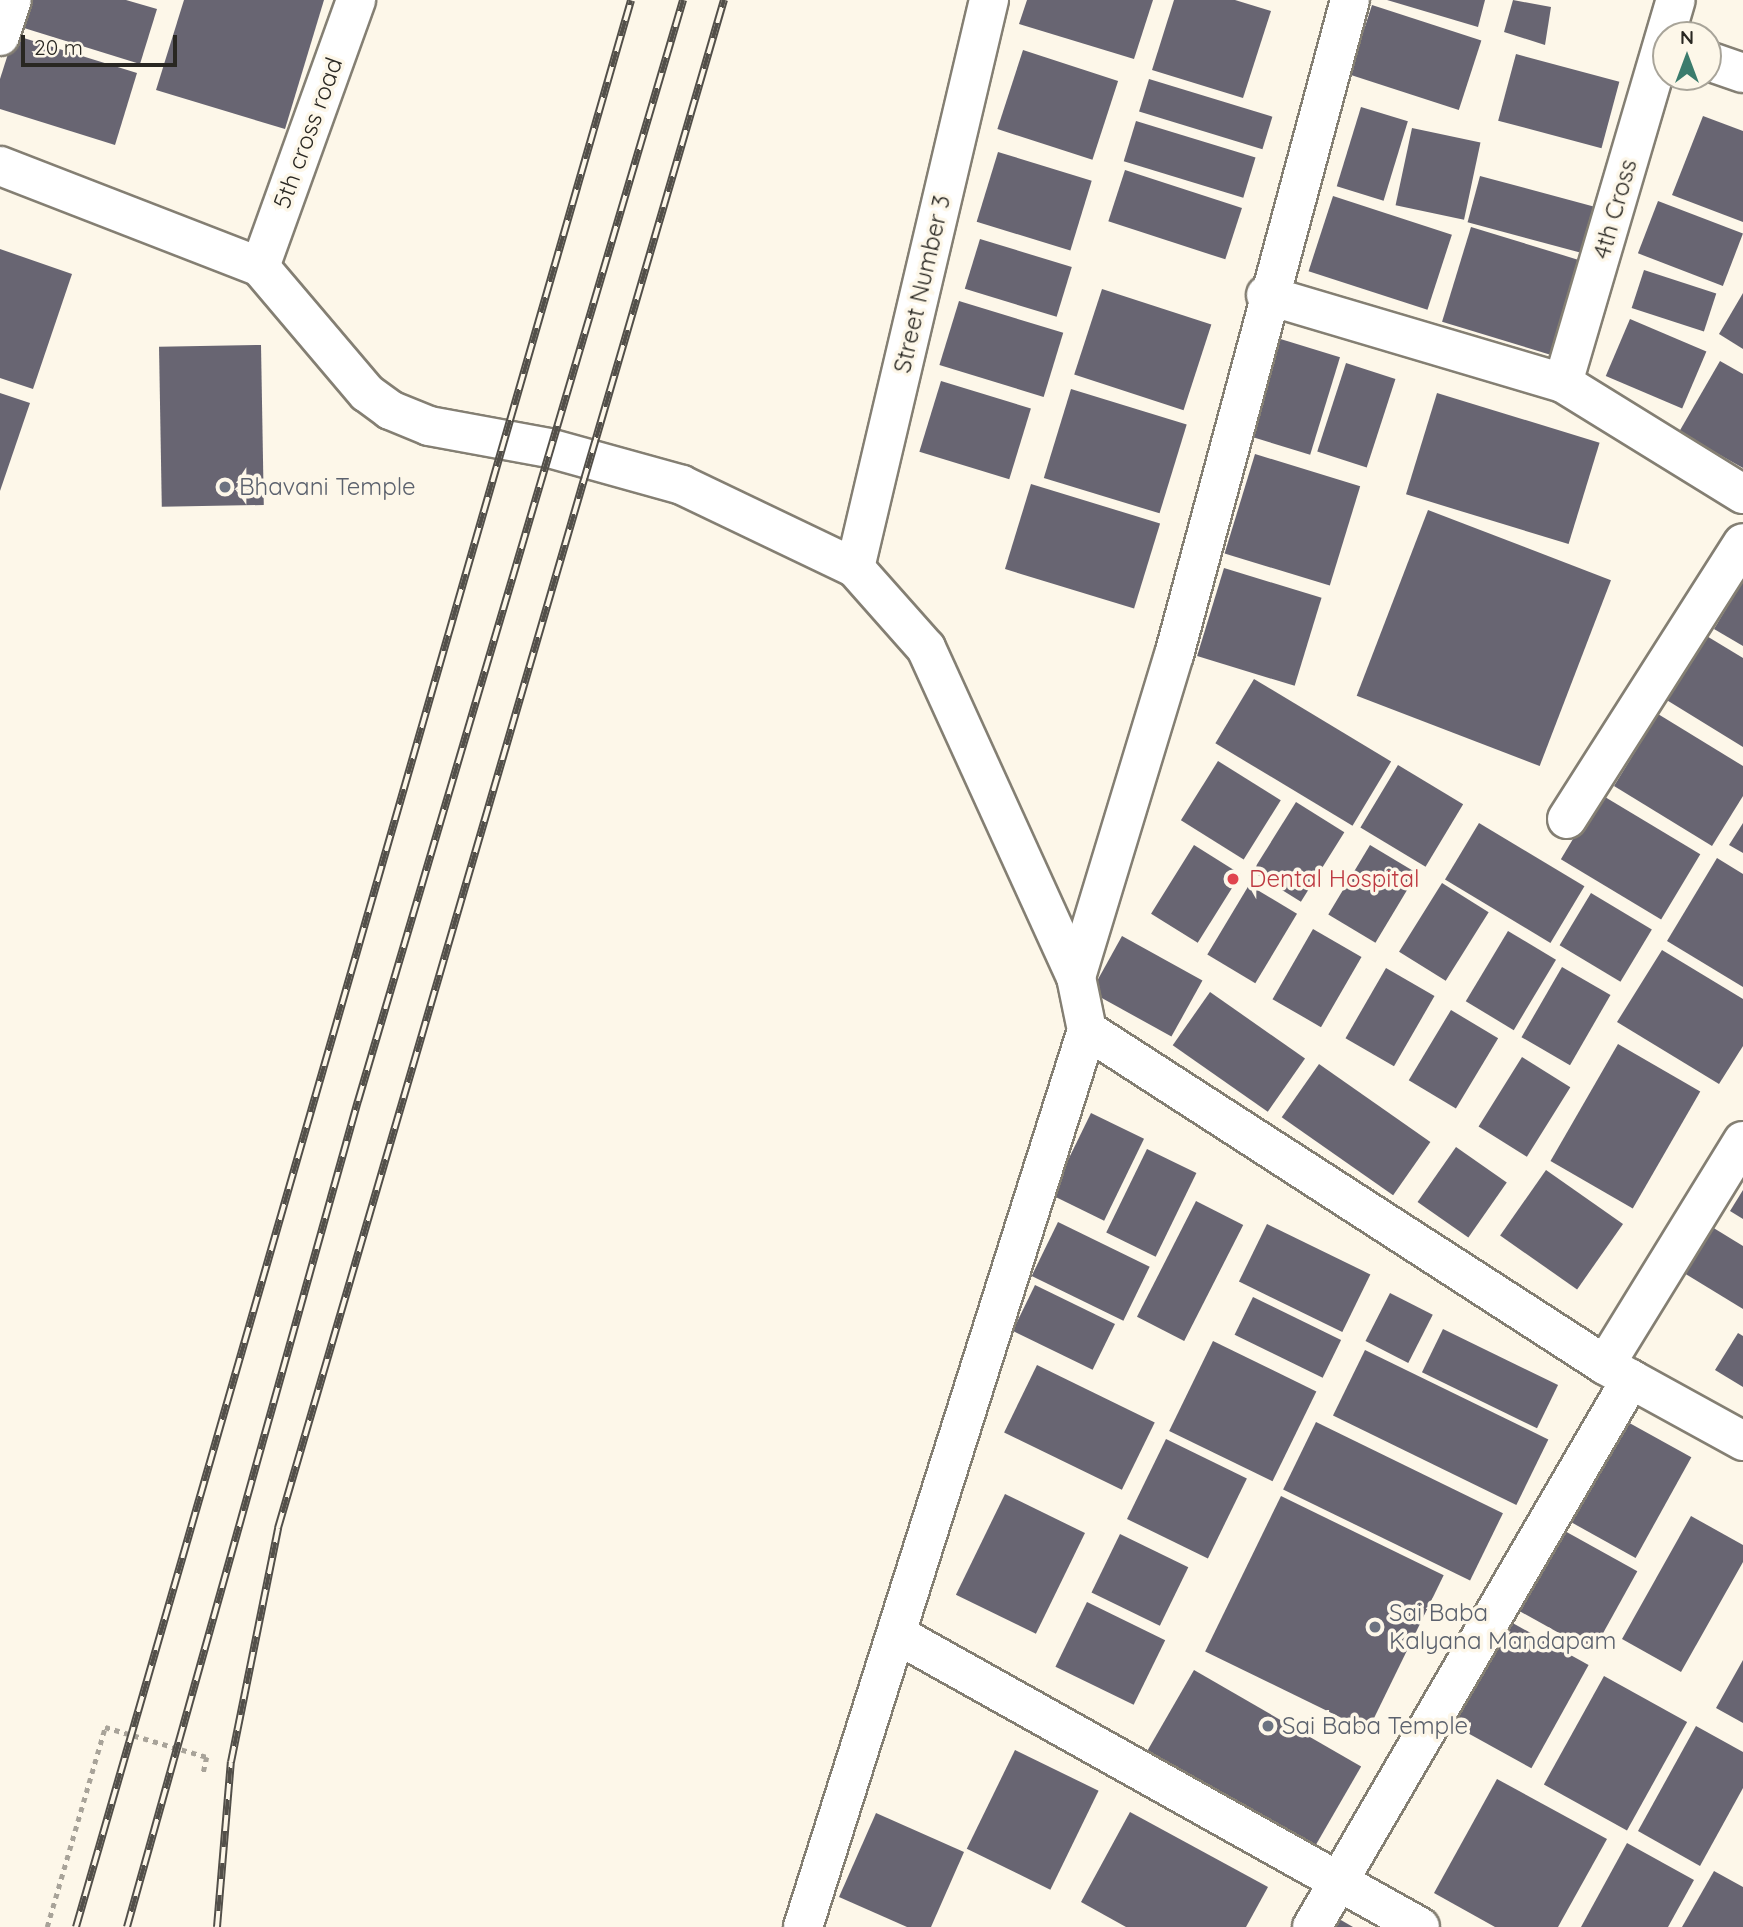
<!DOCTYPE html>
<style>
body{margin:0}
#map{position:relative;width:1743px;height:1927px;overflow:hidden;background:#fdf7e9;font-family:Quicksand,sans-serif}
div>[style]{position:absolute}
.building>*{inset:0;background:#686572;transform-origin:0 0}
.path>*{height:4.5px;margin-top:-2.25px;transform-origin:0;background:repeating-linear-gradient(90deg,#a8a399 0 5px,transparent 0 10px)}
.roads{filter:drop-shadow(2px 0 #847f73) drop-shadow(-2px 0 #847f73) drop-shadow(0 2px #847f73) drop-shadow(0 -2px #847f73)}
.minor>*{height:38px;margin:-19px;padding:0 19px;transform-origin:19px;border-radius:19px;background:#fff}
.rail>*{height:8px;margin-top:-4px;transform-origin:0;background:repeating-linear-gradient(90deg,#fdf7e9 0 16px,#524f49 0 32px);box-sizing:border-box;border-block:2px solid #524f49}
.dots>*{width:19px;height:19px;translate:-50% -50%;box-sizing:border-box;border:4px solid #fdf7e9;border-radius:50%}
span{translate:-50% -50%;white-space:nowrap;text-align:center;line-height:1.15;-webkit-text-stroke:7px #fdf7e9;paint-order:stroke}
.street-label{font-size:24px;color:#292722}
.worship-label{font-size:24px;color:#5b616d}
.left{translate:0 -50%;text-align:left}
.health-label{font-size:24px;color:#be3a42}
.north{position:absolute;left:1652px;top:21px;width:70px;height:70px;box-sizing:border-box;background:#fdf7e9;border:2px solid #a8a499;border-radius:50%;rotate:0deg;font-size:19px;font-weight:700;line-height:28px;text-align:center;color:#292722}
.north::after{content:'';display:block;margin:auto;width:24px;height:32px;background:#3b7c6d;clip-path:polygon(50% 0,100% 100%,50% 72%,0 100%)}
.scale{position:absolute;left:21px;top:35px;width:156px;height:32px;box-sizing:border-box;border:4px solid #292722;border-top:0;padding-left:9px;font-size:21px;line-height:24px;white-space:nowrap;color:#292722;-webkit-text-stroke:5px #fdf7e9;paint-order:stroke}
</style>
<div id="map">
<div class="building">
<div style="clip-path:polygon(33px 0,126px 0,157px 9px,140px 64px,24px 28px)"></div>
<div style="clip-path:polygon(184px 0,324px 0,285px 129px,156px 90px)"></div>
<div style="clip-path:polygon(1027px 0,1153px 0,1134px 59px,1019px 24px)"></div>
<div style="clip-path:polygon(1174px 0,1235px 0,1271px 11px,1243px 98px,1152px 70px)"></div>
<div style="clip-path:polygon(1387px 0,1485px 0,1478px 27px)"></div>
<div style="clip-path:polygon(1513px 0,1551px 7px,1545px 45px,1504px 32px)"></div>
<div style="left:1372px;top:5px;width:115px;height:73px;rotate:18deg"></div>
<div style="clip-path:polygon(14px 35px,137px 73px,115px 145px,0 109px,0 79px)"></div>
<div style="left:1023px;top:50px;width:100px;height:83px;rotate:18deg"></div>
<div style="left:1516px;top:54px;width:107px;height:69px;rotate:15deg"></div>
<div style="left:1149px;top:79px;width:129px;height:34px;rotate:17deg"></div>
<div style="left:1361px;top:107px;width:49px;height:83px;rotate:17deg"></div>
<div style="clip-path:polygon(1703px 116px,1743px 131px,1743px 222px,1672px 195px)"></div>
<div style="left:1136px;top:121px;width:125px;height:42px;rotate:17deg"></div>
<div style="left:1412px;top:128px;width:70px;height:79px;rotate:12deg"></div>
<div style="left:998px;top:152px;width:98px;height:73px;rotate:17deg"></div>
<div style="left:1125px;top:170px;width:123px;height:54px;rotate:18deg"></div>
<div style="left:1480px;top:176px;width:130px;height:48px;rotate:15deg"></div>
<div style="left:1333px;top:196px;width:125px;height:79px;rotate:18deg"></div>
<div style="left:1658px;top:201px;width:91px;height:56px;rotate:21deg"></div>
<div style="left:1471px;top:227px;width:121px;height:99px;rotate:17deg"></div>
<div style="left:980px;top:239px;width:96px;height:52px;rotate:17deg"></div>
<div style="clip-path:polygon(0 249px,72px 274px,33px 389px,0 378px)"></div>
<div style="left:1644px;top:270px;width:76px;height:40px;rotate:18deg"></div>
<div style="left:1102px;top:289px;width:115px;height:90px;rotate:18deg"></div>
<div style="clip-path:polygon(1743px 293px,1743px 349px,1719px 334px)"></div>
<div style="left:959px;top:301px;width:109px;height:67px;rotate:17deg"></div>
<div style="left:1630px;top:319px;width:83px;height:62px;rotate:23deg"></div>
<div style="left:1274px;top:337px;width:69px;height:102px;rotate:17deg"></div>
<div style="left:261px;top:345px;width:160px;height:102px;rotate:89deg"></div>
<div style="clip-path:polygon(1720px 361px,1743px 374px,1743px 468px,1679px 432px)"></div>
<div style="left:1346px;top:363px;width:52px;height:93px;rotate:18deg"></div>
<div style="left:941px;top:381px;width:94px;height:74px;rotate:17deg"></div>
<div style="left:1071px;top:389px;width:121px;height:93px;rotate:17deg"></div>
<div style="clip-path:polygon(0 393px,30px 403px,0 491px)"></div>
<div style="left:1437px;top:393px;width:170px;height:106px;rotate:17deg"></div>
<div style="left:1255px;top:454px;width:110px;height:104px;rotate:17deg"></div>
<div style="left:1031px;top:484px;width:135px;height:89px;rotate:17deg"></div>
<div style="left:1428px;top:510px;width:196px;height:199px;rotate:21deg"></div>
<div style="left:1224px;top:568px;width:102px;height:92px;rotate:17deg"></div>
<div style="clip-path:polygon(1743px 580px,1743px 646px,1714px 629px)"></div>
<div style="clip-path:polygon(1705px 635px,1743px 658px,1743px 747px,1665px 699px)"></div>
<div style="left:1254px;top:679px;width:160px;height:75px;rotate:31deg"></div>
<div style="clip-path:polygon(1658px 714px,1743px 766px,1743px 796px,1712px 846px,1614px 786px)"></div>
<div style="left:1218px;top:761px;width:74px;height:70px;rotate:32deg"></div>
<div style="left:1398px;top:765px;width:76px;height:73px;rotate:31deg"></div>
<div style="left:1600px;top:794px;width:117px;height:76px;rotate:31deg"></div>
<div style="left:1296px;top:802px;width:57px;height:82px;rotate:32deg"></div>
<div style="left:1479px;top:823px;width:123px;height:66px;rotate:31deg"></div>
<div style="clip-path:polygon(1743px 823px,1743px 853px,1729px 845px)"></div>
<div style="left:1194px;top:845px;width:55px;height:81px;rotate:32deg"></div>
<div style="left:1370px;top:845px;width:55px;height:81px;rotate:31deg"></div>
<div style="clip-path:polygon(1717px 858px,1743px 874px,1743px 987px,1667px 941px)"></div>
<div style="left:1442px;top:883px;width:55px;height:81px;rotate:32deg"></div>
<div style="left:1249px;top:885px;width:56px;height:81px;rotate:31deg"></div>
<div style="left:1591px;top:893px;width:71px;height:61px;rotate:31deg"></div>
<div style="left:1313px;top:929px;width:56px;height:81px;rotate:30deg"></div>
<div style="left:1508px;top:931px;width:56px;height:82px;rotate:31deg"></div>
<div style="left:1122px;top:936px;width:92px;height:64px;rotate:29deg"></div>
<div style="clip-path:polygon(1662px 950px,1743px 999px,1743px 1046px,1719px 1084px,1617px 1022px)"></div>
<div style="left:1562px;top:967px;width:56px;height:81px;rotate:30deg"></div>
<div style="left:1386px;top:968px;width:56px;height:81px;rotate:30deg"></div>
<div style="left:1210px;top:992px;width:116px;height:65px;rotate:35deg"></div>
<div style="left:1451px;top:1010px;width:55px;height:82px;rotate:31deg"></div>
<div style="left:1618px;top:1044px;width:95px;height:135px;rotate:30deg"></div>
<div style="left:1522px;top:1057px;width:57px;height:82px;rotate:32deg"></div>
<div style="left:1319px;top:1064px;width:136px;height:65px;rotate:35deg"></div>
<div style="left:1091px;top:1113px;width:59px;height:91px;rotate:26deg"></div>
<div style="left:1456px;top:1147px;width:62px;height:67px;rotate:35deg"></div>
<div style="left:1147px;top:1149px;width:55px;height:93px;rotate:26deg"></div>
<div style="left:1546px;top:1170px;width:94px;height:80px;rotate:35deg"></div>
<div style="clip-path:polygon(1743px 1190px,1743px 1219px,1730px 1211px)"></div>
<div style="left:1196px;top:1201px;width:53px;height:130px;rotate:27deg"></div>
<div style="left:1058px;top:1222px;width:102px;height:60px;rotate:26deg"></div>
<div style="left:1267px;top:1224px;width:115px;height:64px;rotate:26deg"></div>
<div style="clip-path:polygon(1712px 1227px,1743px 1246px,1743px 1309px,1684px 1273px)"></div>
<div style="left:1035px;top:1285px;width:89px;height:51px;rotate:26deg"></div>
<div style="left:1390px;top:1293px;width:48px;height:54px;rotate:27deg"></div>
<div style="left:1253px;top:1297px;width:98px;height:42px;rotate:26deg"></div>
<div style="left:1443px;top:1329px;width:128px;height:48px;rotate:26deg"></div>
<div style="clip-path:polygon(1738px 1333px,1743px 1336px,1743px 1387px,1715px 1370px)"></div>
<div style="left:1213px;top:1341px;width:115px;height:100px;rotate:26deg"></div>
<div style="left:1365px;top:1350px;width:204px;height:73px;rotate:26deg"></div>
<div style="left:1037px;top:1365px;width:131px;height:75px;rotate:26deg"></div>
<div style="left:1624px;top:1420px;width:77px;height:115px;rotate:29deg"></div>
<div style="left:1316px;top:1422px;width:208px;height:75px;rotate:26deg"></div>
<div style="left:1166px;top:1439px;width:90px;height:89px;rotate:26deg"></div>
<div style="left:1005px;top:1494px;width:89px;height:112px;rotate:26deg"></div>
<div style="left:1281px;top:1496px;width:181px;height:173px;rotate:26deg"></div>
<div style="clip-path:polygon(1691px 1516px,1743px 1545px,1743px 1562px,1681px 1672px,1622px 1639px)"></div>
<div style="left:1563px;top:1530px;width:85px;height:92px;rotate:29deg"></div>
<div style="left:1120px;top:1534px;width:76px;height:65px;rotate:26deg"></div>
<div style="left:1087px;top:1602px;width:87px;height:72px;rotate:26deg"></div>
<div style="left:1509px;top:1621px;width:91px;height:118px;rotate:29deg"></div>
<div style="clip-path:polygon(1743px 1660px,1743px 1723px,1716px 1708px)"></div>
<div style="left:1194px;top:1670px;width:193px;height:104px;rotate:30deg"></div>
<div style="left:1604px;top:1676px;width:95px;height:124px;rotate:29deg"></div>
<div style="clip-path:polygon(1696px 1726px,1743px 1752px,1743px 1788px,1700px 1866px,1638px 1831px)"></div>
<div style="left:1015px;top:1750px;width:93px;height:110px;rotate:26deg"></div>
<div style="clip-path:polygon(1497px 1779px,1607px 1839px,1558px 1927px,1495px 1927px,1434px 1893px)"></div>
<div style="clip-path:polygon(1130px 1812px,1268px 1887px,1246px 1927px,1126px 1927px,1081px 1902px)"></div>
<div style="clip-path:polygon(876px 1813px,964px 1852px,931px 1927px,907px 1927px,839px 1897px)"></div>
<div style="clip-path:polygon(1627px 1843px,1694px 1880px,1668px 1927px,1581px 1927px)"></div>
<div style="clip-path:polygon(1714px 1871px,1743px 1887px,1743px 1927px,1682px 1927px)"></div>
<div style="clip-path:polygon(1327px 1912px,1353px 1927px,1319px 1927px)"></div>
</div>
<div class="path">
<div style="left:47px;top:1927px;width:208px;rotate:-73.8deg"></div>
<div style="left:105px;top:1727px;width:106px;rotate:16.4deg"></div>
<div style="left:207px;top:1757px;width:17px;rotate:103deg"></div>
</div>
<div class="roads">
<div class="minor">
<div style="left:0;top:36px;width:38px;rotate:-72deg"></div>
<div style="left:1708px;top:61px;width:37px;rotate:19deg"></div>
<div style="left:0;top:166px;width:279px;rotate:21.2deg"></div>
<div style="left:260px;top:267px;width:165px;rotate:49.7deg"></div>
<div style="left:367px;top:393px;width:29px;rotate:36deg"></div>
<div style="left:390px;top:410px;width:42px;rotate:22.3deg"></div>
<div style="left:429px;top:426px;width:122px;rotate:10.4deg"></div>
<div style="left:549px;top:448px;width:138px;rotate:15.5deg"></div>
<div style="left:682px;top:485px;width:192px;rotate:25.6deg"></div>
<div style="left:855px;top:568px;width:107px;rotate:48.4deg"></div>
<div style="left:926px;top:648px;width:362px;rotate:65.5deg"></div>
<div style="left:1076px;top:977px;width:54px;rotate:78.3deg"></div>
<div style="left:1087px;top:1030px;width:617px;rotate:32.89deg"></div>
<div style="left:1605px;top:1365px;width:158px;rotate:28.8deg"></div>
<div style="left:260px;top:267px;width:284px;rotate:-70.2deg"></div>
<div style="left:1266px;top:295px;width:310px;rotate:16.5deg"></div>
<div style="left:1563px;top:383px;width:211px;rotate:31.7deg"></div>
<div style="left:1563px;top:383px;width:399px;rotate:-73.6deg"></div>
<div style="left:855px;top:568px;width:584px;rotate:-76.73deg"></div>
<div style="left:1567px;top:819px;width:327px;rotate:-57.5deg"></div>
<div style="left:1076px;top:977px;width:337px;rotate:-73.1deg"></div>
<div style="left:1174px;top:655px;width:678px;rotate:-74.96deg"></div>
<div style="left:1605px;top:1365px;width:263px;rotate:-58.4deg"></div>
<div style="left:898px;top:1635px;width:598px;rotate:29.22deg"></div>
<div style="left:803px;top:1927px;width:941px;rotate:-72.43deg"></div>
<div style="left:1312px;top:1927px;width:634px;rotate:-59.8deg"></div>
</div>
</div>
<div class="rail">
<div style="left:76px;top:1927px;width:2005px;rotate:-73.93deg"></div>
<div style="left:127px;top:1927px;width:858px;rotate:-74.38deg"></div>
<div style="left:358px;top:1101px;width:1148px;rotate:-73.55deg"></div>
<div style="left:217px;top:1927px;width:166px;rotate:-85.2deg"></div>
<div style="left:231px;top:1762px;width:239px;rotate:-78.6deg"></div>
<div style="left:278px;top:1528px;width:1592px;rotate:-73.73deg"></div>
</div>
<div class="dots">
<div style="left:225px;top:487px;background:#6b7280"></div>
<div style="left:1233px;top:879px;background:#e0444e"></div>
<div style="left:1375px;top:1627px;background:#6b7280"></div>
<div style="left:1268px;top:1726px;background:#6b7280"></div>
</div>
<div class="street-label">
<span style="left:308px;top:133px;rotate:-70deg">5th cross road</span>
<span style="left:1615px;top:209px;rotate:-74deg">4th Cross</span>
<span style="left:922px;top:284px;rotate:-77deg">Street Number 3</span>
</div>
<div class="worship-label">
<span class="left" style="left:239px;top:487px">Bhavani Temple</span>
<span class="left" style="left:1389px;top:1627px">Sai Baba<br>Kalyana Mandapam</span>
<span class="left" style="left:1282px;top:1726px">Sai Baba Temple</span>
</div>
<div class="health-label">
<span class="left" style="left:1249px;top:879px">Dental Hospital</span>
</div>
<div class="north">N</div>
<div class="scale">20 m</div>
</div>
